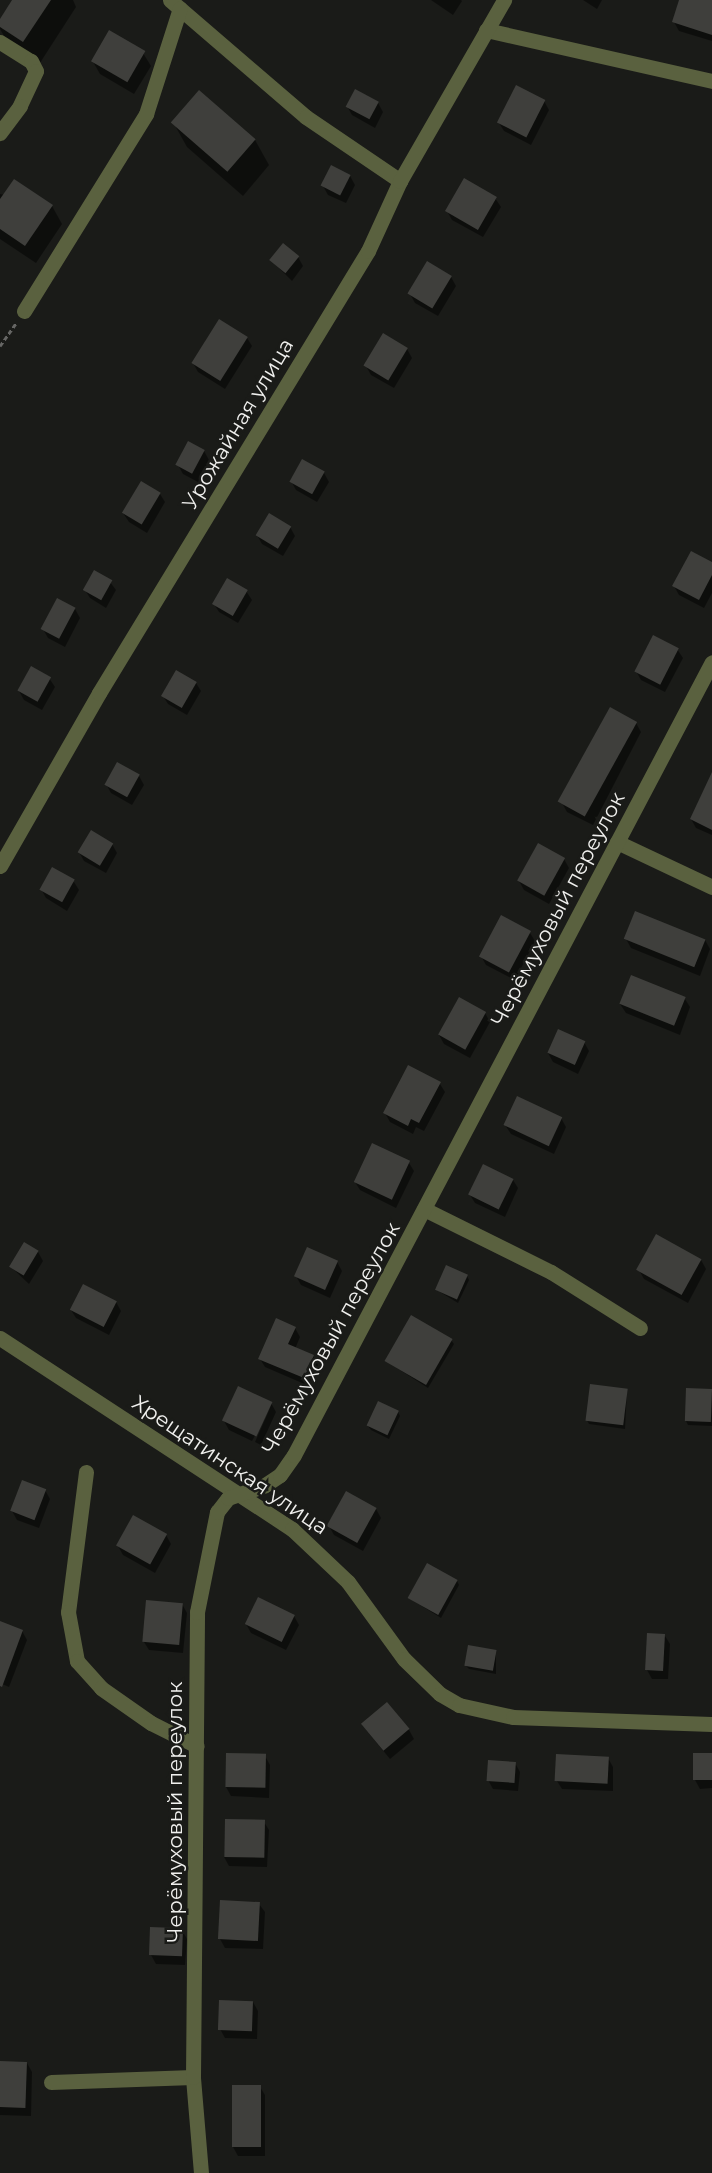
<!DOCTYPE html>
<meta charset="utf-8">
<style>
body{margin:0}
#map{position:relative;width:712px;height:2173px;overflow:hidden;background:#1a1b18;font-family:Montserrat,sans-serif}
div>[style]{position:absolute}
.shadow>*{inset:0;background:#0007}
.building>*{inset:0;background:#3f3f3c;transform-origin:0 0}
.path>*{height:3px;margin-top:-1.5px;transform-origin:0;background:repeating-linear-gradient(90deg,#666664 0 4.5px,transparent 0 7.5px)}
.minor>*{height:15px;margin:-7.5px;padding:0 7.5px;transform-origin:7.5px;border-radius:7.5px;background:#5a613f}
span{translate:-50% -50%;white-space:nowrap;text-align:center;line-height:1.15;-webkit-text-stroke:5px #1a1b18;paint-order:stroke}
.street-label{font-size:21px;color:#f0f0ee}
</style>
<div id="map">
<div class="shadow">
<div style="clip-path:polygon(14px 0,73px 0,76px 7px,38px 66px,12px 50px,0 29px,0 21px)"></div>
<div style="clip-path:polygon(431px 0,461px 0,462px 1px,453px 15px)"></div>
<div style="clip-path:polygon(583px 0,602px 0,597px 9px)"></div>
<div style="clip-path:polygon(680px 0,712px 3px,712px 41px,679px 31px,674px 22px)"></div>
<div style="clip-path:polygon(143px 53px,151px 66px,134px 94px,100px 74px,92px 60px)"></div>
<div style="clip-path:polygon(199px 92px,255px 140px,269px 165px,243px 196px,187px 147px,173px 122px)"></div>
<div style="clip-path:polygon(544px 101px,549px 110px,531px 145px,504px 131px,499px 123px)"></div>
<div style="clip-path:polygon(378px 103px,383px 112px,375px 128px,352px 115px,347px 106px)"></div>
<div style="clip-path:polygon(350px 176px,355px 185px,346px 203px,328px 195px,323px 186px)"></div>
<div style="clip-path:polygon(0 194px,52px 206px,62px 224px,36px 263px,0 239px)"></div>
<div style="clip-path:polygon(495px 198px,501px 207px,483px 237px,452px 220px,447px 211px)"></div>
<div style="clip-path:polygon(298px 257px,303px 266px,292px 281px,272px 261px)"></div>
<div style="clip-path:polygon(451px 277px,456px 286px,438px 316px,415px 303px,410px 294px)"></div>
<div style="clip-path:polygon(247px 338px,252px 346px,225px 389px,198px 372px,193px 363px)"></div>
<div style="clip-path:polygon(407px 349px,412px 358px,394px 388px,371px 375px,366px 366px)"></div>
<div style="clip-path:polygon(204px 451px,209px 460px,198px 482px,183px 474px,178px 465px)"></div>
<div style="clip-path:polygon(324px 473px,329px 482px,317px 502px,296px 490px,291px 481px)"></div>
<div style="clip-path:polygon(160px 494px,165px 502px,147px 533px,129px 522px,123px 513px)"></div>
<div style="clip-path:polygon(290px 527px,295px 536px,283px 556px,262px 544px,257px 535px)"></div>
<div style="clip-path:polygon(712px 563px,712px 593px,704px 608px,679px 595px,674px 586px)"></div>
<div style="clip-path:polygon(110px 582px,116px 590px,106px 608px,90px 598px,85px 590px)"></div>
<div style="clip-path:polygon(246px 591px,252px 600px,238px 623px,219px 612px,214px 604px)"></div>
<div style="clip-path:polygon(75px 609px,80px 618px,65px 647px,48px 638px,43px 629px)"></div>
<div style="clip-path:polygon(677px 649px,683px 658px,665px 692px,641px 680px,636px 671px)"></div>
<div style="clip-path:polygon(49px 678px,55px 687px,42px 710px,24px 700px,19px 691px)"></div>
<div style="clip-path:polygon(196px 683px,201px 691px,187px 715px,168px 704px,163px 696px)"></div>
<div style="clip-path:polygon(611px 709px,636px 723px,641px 732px,593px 825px,567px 812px,562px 803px)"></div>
<div style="clip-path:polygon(139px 776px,144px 785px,132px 805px,111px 793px,106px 784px)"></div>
<div style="clip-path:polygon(712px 798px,712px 835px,696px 828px,691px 819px)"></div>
<div style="clip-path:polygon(91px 832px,112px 844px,117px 853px,106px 873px,84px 861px,79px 852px)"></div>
<div style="clip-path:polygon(564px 859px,569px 868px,549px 904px,524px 890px,519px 881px)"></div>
<div style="clip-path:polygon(74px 882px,79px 890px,67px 911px,46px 898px,41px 889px)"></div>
<div style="clip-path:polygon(530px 933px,535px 941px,515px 980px,486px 965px,481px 956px)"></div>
<div style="clip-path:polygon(626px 939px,705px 940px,710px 949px,700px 976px,631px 948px)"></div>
<div style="clip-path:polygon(685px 999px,690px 1007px,680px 1035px,626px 1013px,620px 1004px)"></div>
<div style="clip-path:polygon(485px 1013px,490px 1022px,470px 1058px,444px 1044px,439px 1035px)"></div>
<div style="clip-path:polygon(584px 1042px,589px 1051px,578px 1074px,553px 1062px,548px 1053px)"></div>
<div style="clip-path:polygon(440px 1084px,445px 1092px,424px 1131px,416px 1127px,413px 1134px,390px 1122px,385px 1113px)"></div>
<div style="clip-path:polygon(561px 1118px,566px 1127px,554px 1154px,511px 1134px,505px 1125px)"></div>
<div style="clip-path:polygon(409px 1163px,414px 1171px,396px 1208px,360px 1190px,355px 1182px)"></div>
<div style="clip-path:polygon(513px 1180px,518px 1188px,505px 1217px,475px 1203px,470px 1195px)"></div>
<div style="clip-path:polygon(38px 1252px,43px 1261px,29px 1284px,11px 1267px)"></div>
<div style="clip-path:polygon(701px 1260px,706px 1269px,688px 1303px,644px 1279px,639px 1270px)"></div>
<div style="clip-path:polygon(337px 1262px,342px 1271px,330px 1298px,301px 1285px,296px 1276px)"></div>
<div style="clip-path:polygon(467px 1276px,469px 1280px,458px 1303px,435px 1289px)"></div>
<div style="clip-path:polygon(116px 1302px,121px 1311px,109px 1335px,76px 1318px,71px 1310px)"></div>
<div style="clip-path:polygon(295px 1328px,300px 1337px,295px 1349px,313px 1356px,318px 1365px,309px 1386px,265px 1367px,260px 1359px)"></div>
<div style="clip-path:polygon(451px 1340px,454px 1344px,428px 1388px,386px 1361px)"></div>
<div style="clip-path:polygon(627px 1391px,625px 1429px,589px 1424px,587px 1420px)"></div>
<div style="clip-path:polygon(712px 1391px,712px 1426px,688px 1425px,686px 1421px)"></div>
<div style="clip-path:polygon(271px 1403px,276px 1412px,261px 1445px,255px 1442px,271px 1406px,252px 1441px,229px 1430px,224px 1421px)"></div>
<div style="clip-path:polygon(398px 1412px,400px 1416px,389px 1439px,371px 1430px,368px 1426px)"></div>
<div style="clip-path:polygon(45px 1490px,50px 1499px,39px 1528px,17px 1520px,12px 1511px)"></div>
<div style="clip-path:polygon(376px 1509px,381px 1518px,363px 1551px,334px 1535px,329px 1526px)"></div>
<div style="clip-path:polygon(166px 1535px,171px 1544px,155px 1573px,123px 1555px,118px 1546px)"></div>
<div style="clip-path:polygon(457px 1581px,459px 1585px,441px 1618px,409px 1598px)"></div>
<div style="clip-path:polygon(182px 1604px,187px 1613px,183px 1653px,149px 1650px,144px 1642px)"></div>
<div style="clip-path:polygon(294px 1616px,299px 1625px,286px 1650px,251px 1633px,246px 1624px)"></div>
<div style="clip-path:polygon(0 1623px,22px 1631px,27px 1640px,9px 1687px,0 1683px)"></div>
<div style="clip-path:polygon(665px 1636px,670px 1644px,668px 1679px,652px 1679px,647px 1670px)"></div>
<div style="clip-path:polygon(496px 1651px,496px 1674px,469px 1669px,466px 1666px)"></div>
<div style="clip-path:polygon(362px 1725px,409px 1730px,414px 1739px,390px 1759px)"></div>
<div style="clip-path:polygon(712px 1754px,712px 1788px,700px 1789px,695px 1780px)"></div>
<div style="clip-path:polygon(265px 1756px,270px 1765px,269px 1798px,231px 1796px,226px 1787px)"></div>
<div style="clip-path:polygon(608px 1758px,613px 1767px,613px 1791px,562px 1789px,557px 1781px)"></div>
<div style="clip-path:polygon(515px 1763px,520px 1772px,518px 1791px,493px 1789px,488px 1780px)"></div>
<div style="clip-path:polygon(264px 1822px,269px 1830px,267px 1867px,229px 1866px,224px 1857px)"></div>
<div style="clip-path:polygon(259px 1904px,265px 1912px,263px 1949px,225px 1948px,220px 1939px)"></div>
<div style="clip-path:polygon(182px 1930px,187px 1939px,185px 1965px,156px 1964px,151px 1955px)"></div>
<div style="clip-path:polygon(253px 2002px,258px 2011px,257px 2039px,225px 2038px,220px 2029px)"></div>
<div style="clip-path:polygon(0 2063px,27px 2063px,32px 2072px,31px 2116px,0 2115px)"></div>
<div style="clip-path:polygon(260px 2087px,265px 2095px,265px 2156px,238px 2156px,233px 2147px)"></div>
</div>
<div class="building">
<div style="clip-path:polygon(12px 0,51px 0,23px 42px,0 27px,0 19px)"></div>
<div style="clip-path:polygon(679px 0,712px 0,712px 35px,672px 22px)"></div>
<div style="left:109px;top:30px;width:42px;height:36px;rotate:30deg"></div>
<div style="left:516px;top:85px;width:33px;height:42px;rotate:27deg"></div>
<div style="left:355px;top:89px;width:27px;height:20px;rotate:28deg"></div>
<div style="left:199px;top:90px;width:75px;height:43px;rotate:41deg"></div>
<div style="left:331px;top:165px;width:22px;height:23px;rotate:27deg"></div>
<div style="left:464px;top:178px;width:38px;height:38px;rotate:30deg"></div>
<div style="clip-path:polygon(14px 179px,53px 205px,25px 246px,0 229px,0 199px)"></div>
<div style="left:283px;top:243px;width:21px;height:22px;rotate:39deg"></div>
<div style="left:427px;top:261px;width:29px;height:38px;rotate:31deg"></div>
<div style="left:219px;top:319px;width:34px;height:52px;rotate:32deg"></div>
<div style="left:383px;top:333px;width:29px;height:38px;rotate:31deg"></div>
<div style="left:188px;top:441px;width:19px;height:27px;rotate:28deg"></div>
<div style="left:302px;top:459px;width:26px;height:26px;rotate:29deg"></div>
<div style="left:141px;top:481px;width:23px;height:37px;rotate:31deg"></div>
<div style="left:269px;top:513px;width:26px;height:26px;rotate:31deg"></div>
<div style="clip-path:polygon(691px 551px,712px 562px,712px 575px,699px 600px,672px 586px)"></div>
<div style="left:94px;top:570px;width:21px;height:23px;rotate:29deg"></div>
<div style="left:227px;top:578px;width:24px;height:30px;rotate:30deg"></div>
<div style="left:57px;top:598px;width:21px;height:35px;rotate:28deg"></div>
<div style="left:653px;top:635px;width:29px;height:41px;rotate:27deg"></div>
<div style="left:31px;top:666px;width:23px;height:28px;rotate:29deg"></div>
<div style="left:176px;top:670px;width:24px;height:30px;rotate:30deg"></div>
<div style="left:610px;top:707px;width:31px;height:108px;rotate:29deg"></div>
<div style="left:117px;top:762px;width:26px;height:26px;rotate:29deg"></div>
<div style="clip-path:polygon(712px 772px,712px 830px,690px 819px)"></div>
<div style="left:91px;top:830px;width:26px;height:26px;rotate:31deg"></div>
<div style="left:538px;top:843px;width:31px;height:43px;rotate:29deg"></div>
<div style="left:52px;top:867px;width:26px;height:26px;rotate:29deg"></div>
<div style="left:635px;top:911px;width:76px;height:30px;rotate:22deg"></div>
<div style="left:501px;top:915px;width:34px;height:47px;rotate:28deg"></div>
<div style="left:631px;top:975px;width:59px;height:31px;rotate:22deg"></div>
<div style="left:459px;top:997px;width:31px;height:43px;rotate:29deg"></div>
<div style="left:558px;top:1029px;width:30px;height:26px;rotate:24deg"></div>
<div style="clip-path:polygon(408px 1065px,441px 1082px,419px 1123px,411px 1119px,408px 1126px,383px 1113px)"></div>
<div style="left:517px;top:1096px;width:50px;height:32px;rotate:25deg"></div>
<div style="left:372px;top:1143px;width:42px;height:43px;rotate:25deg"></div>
<div style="left:483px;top:1164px;width:34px;height:34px;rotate:26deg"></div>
<div style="left:656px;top:1234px;width:52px;height:41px;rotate:29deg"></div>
<div style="left:24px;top:1242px;width:17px;height:29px;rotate:31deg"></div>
<div style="left:307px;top:1247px;width:34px;height:32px;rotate:24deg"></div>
<div style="left:446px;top:1265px;width:24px;height:27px;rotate:24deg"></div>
<div style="left:83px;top:1284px;width:38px;height:29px;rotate:27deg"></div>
<div style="left:411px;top:1315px;width:48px;height:53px;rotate:30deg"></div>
<div style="clip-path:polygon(276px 1318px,296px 1327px,288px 1344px,314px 1355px,304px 1378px,258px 1359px)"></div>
<div style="left:590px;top:1384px;width:38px;height:37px;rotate:7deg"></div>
<div style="left:238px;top:1386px;width:38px;height:38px;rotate:25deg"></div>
<div style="left:686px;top:1388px;width:26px;height:33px;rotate:2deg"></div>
<div style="left:378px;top:1401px;width:23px;height:27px;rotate:25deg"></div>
<div style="left:22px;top:1480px;width:26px;height:33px;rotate:21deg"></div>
<div style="left:346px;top:1491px;width:35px;height:40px;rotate:29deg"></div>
<div style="left:133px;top:1515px;width:39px;height:35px;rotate:29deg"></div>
<div style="left:427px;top:1563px;width:35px;height:40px;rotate:29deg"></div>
<div style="left:258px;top:1597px;width:41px;height:30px;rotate:26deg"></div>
<div style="left:146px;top:1600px;width:37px;height:42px;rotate:5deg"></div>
<div style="clip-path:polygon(0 1621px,23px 1630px,2px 1687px,0 1686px)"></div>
<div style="left:647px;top:1633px;width:18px;height:37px;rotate:3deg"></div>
<div style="left:468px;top:1645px;width:29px;height:21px;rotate:10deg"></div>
<div style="left:387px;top:1702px;width:35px;height:34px;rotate:50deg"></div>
<div style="left:226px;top:1753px;width:40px;height:34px;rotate:1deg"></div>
<div style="left:712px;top:1753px;width:27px;height:19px;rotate:90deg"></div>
<div style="left:556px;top:1754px;width:53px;height:27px;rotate:3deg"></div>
<div style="left:488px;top:1760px;width:28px;height:21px;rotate:4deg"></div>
<div style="left:225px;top:1819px;width:40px;height:38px;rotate:1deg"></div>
<div style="left:220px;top:1900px;width:40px;height:39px;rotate:3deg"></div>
<div style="left:150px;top:1927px;width:33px;height:28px;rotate:2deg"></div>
<div style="left:219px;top:2000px;width:34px;height:30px;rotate:2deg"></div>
<div style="left:0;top:2061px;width:27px;height:46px;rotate:2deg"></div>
<div style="left:232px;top:2085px;width:29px;height:62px"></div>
</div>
<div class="path">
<div style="left:0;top:346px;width:28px;rotate:-55deg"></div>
</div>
<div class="minor">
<div style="left:170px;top:0;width:179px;rotate:40.7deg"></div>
<div style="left:306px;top:117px;width:114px;rotate:34.2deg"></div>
<div style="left:486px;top:30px;width:232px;rotate:12.7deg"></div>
<div style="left:0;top:42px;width:36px;rotate:32deg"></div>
<div style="left:31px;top:61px;width:11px;rotate:63deg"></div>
<div style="left:36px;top:71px;width:38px;rotate:115deg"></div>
<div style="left:20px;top:106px;width:34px;rotate:127deg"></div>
<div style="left:24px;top:311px;width:232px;rotate:-58.2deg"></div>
<div style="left:146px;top:114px;width:111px;rotate:-72.2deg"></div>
<div style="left:617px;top:842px;width:105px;rotate:25.3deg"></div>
<div style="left:0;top:866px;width:199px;rotate:-60.2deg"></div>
<div style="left:99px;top:693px;width:517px;rotate:-58.68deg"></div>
<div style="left:368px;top:251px;width:77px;rotate:-65.4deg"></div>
<div style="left:400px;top:181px;width:209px;rotate:-60.1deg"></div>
<div style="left:424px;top:1209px;width:142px;rotate:26.4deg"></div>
<div style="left:551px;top:1272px;width:105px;rotate:32.2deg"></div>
<div style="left:0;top:1338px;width:349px;rotate:33.2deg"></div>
<div style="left:292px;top:1529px;width:77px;rotate:43.4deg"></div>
<div style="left:348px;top:1582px;width:95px;rotate:54deg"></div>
<div style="left:404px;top:1659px;width:50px;rotate:44.2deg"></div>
<div style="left:440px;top:1694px;width:22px;rotate:30deg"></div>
<div style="left:459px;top:1705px;width:55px;rotate:12.5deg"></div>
<div style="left:513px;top:1717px;width:199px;rotate:2deg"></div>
<div style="left:86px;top:1472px;width:141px;rotate:97.3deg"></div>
<div style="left:68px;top:1612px;width:50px;rotate:79.6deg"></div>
<div style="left:77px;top:1661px;width:36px;rotate:48deg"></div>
<div style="left:101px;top:1688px;width:61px;rotate:35deg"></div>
<div style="left:151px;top:1723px;width:51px;rotate:26.6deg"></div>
<div style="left:51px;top:2082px;width:142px;rotate:-2deg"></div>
<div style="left:201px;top:2173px;width:96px;rotate:-94.8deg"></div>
<div style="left:193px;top:2077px;width:465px;rotate:-89.5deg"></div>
<div style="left:197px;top:1612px;width:102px;rotate:-78.7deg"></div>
<div style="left:217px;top:1512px;width:18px;rotate:-52deg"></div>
<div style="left:228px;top:1498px;width:39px;rotate:-19deg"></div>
<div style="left:265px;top:1485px;width:18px;rotate:-34deg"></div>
<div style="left:280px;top:1475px;width:24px;rotate:-55deg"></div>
<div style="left:294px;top:1455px;width:896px;rotate:-62.21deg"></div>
</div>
<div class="street-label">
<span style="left:238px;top:424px;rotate:-59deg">Урожайная улица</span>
<span style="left:558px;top:909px;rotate:-62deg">Черёмуховый переулок</span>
<span style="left:331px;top:1338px;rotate:-61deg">Черёмуховый переулок</span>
<span style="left:230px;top:1465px;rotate:34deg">Хрещатинская улица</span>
<span style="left:175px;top:1812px;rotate:-90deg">Черёмуховый переулок</span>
</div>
</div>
